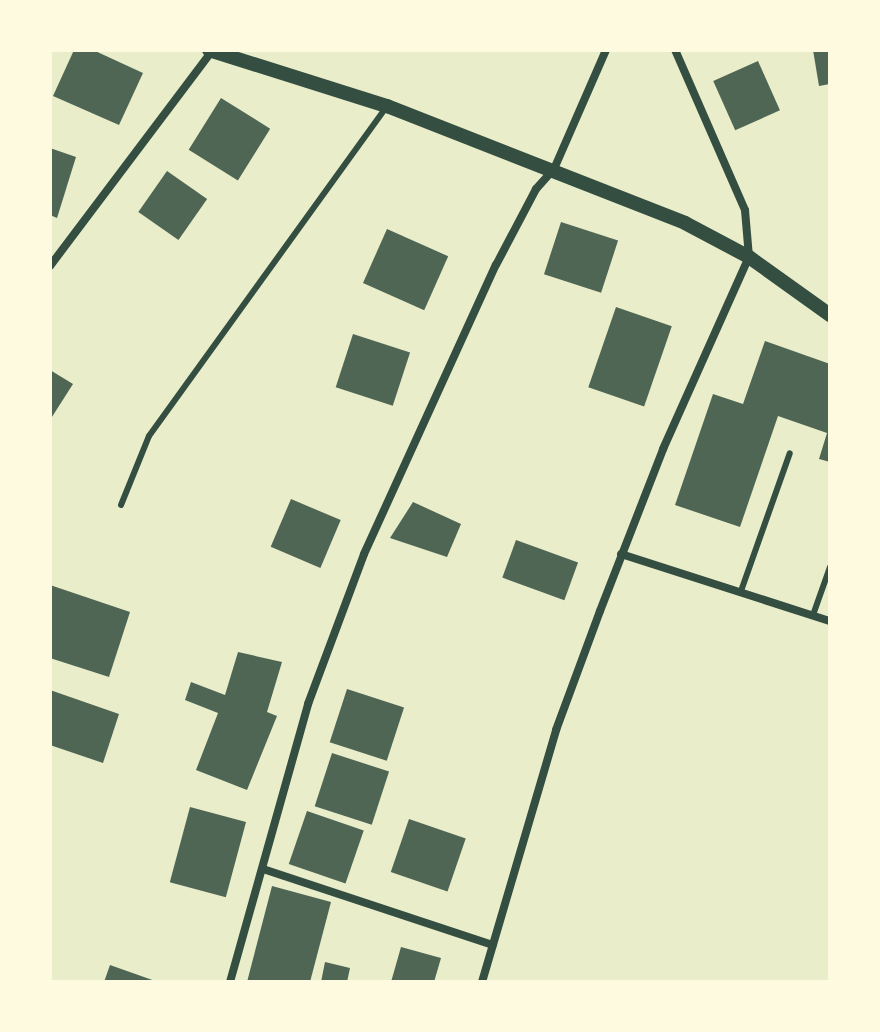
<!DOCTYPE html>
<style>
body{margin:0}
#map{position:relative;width:880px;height:1032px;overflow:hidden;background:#e9edc9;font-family:Signika,sans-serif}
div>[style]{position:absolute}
.building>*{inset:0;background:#4f6655;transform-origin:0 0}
.service>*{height:6px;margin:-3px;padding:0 3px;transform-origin:3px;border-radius:3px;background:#344e41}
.minor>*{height:8px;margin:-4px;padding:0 4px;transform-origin:4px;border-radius:4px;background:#344e41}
.tertiary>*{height:14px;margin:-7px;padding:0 7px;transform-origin:7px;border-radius:7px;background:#344e41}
span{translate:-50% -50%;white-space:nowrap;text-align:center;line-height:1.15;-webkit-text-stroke:8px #fefae0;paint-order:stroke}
.frame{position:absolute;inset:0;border:52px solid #fefae0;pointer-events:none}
</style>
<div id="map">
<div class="building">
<div style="clip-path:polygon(74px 50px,93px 50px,143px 73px,119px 125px,53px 96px)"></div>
<div style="clip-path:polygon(813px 50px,830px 50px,830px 84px,819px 86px)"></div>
<div style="left:758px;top:61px;width:54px;height:49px;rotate:66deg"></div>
<div style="left:221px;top:98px;width:58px;height:61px;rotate:32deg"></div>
<div style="clip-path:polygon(50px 148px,76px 157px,57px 218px,50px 215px)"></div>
<div style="left:167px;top:171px;width:49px;height:50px;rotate:35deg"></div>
<div style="left:561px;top:222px;width:60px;height:55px;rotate:18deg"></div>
<div style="left:387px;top:229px;width:67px;height:59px;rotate:24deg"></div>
<div style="left:616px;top:307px;width:59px;height:85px;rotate:19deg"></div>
<div style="left:353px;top:334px;width:60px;height:56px;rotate:18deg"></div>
<div style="clip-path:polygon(765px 341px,830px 364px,830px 462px,819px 459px,827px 433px,778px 416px,740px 527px,675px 505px,713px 394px,743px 404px)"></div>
<div style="clip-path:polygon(50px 370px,73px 384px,50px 420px)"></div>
<div style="left:291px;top:499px;width:54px;height:52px;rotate:23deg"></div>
<div style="clip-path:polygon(413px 502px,461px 524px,447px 557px,390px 538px)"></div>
<div style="left:516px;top:540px;width:66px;height:40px;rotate:20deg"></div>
<div style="clip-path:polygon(50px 585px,130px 612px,109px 677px,50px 658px)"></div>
<div style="clip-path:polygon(238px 652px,282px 662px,267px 712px,277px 716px,247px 790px,196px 770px,218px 713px,185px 700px,191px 682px,225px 695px)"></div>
<div style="left:347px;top:689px;width:60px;height:56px;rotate:18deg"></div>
<div style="clip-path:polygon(50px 690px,119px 714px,103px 763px,50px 745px)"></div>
<div style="left:332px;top:753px;width:60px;height:56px;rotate:18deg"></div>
<div style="left:190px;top:807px;width:58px;height:78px;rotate:15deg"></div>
<div style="left:307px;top:811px;width:60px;height:56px;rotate:19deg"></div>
<div style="left:409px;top:819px;width:60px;height:56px;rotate:19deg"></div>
<div style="clip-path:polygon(272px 886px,331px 902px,310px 982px,247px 982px)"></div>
<div style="clip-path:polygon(401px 947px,441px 958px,434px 982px,391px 982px)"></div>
<div style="clip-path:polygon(325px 962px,350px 968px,347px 982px,321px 982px)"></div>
<div style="clip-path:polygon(110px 965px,158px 982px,104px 982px)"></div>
</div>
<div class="service">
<div style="left:121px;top:505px;width:74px;rotate:-67.9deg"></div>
<div style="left:149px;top:436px;width:407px;rotate:-54.2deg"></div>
<div style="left:741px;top:591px;width:146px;rotate:-70.5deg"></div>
<div style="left:813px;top:615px;width:51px;rotate:-70.5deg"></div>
</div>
<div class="minor">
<div style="left:50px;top:266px;width:269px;rotate:-53deg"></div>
<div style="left:621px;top:554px;width:219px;rotate:17.8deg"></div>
<div style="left:263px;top:869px;width:242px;rotate:18.3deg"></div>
<div style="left:230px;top:982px;width:289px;rotate:-74.3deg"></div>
<div style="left:308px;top:704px;width:160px;rotate:-69.5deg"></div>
<div style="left:364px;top:554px;width:318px;rotate:-65.5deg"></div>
<div style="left:496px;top:265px;width:86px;rotate:-62.2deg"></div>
<div style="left:536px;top:189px;width:27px;rotate:-48deg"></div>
<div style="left:554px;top:169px;width:130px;rotate:-66.4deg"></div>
<div style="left:482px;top:982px;width:263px;rotate:-73.6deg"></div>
<div style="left:556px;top:730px;width:127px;rotate:-69.7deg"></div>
<div style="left:600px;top:611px;width:174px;rotate:-68.7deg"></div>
<div style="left:663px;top:449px;width:210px;rotate:-65.9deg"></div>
<div style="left:749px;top:257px;width:47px;rotate:-94.9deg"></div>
<div style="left:745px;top:210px;width:175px;rotate:-113.6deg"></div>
</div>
<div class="tertiary">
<div style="left:209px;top:50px;width:187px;rotate:17.5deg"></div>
<div style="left:387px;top:106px;width:320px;rotate:21.4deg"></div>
<div style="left:685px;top:223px;width:72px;rotate:28deg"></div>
<div style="left:749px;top:257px;width:100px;rotate:35.6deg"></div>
</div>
<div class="frame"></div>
</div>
